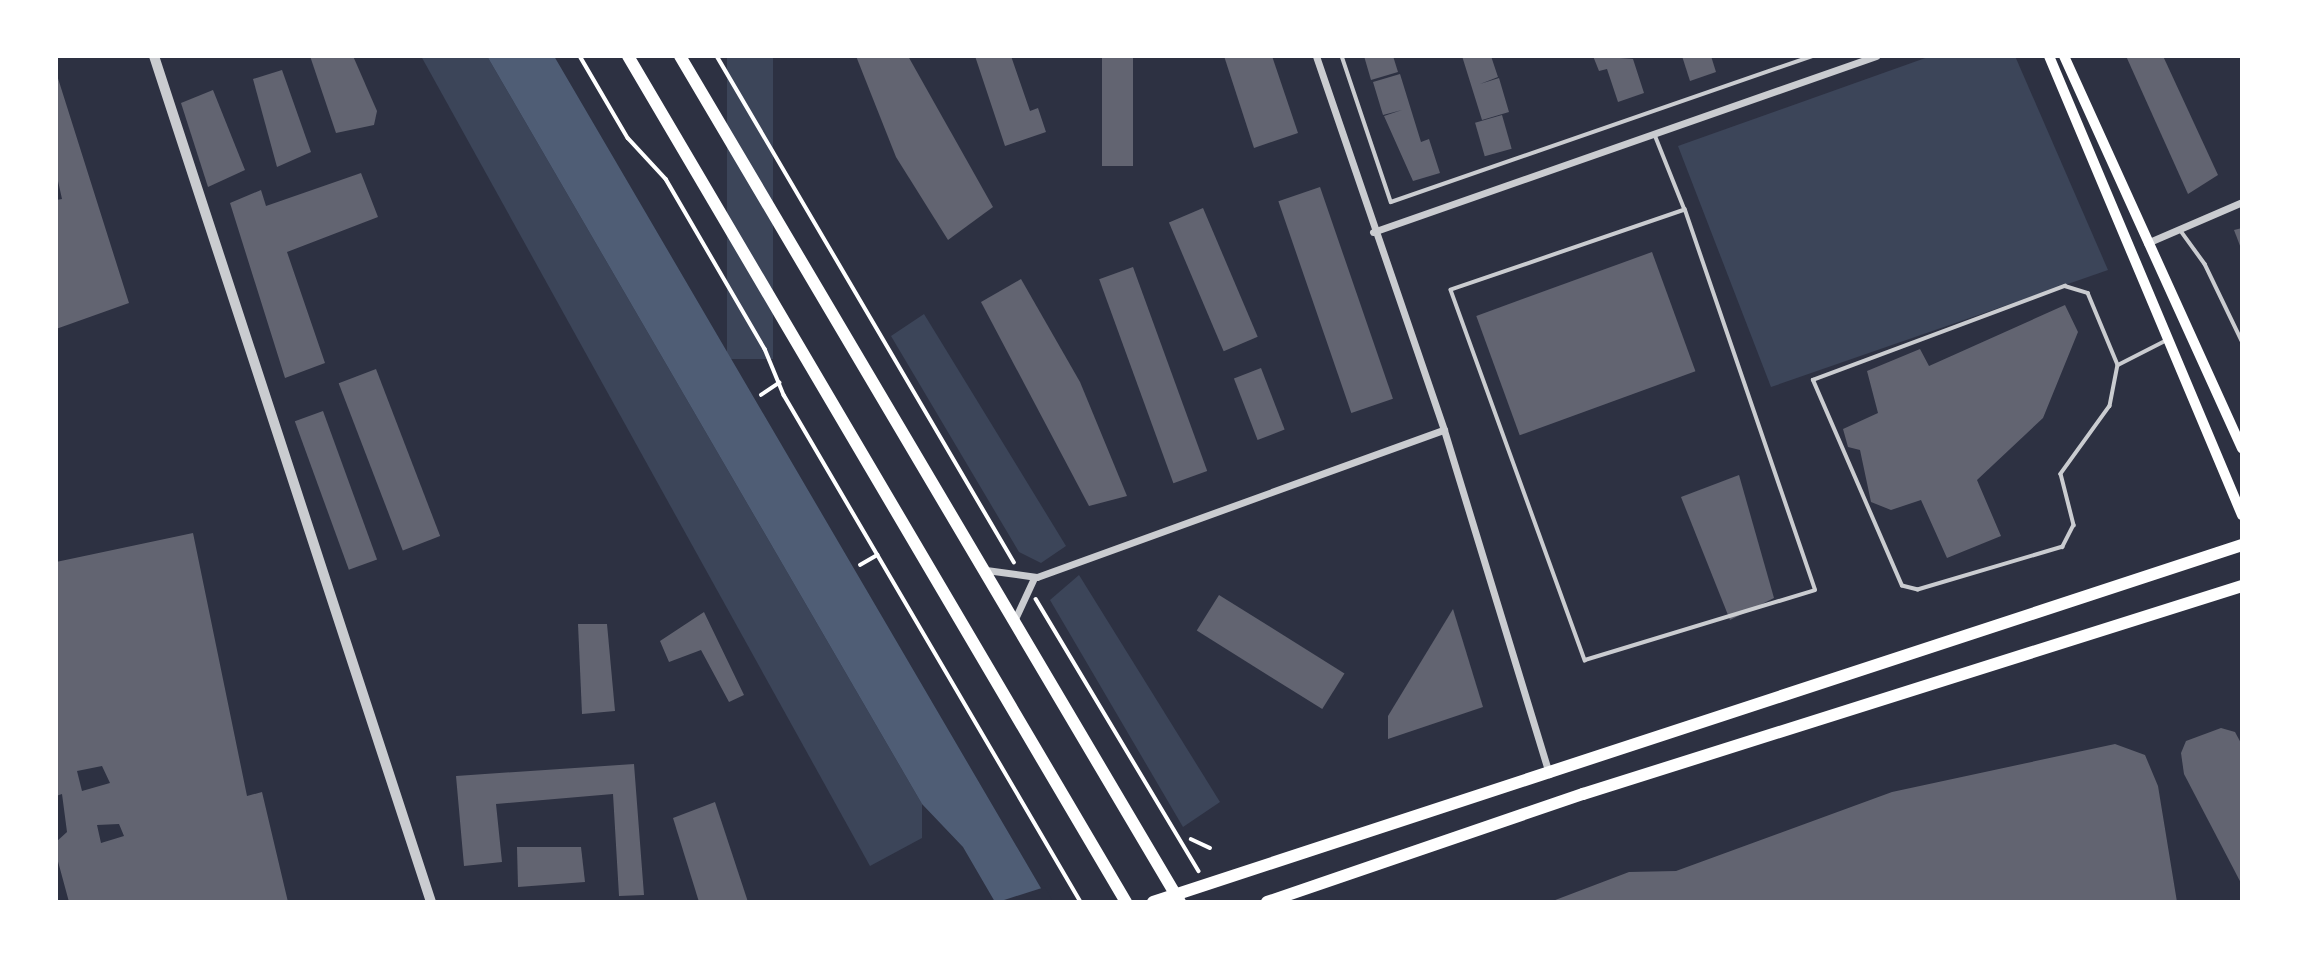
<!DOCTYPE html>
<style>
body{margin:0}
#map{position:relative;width:2298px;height:958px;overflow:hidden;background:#2d3142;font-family:"Archivo Narrow",sans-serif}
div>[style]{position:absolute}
.green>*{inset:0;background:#3c4559;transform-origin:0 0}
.water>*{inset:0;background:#4f5d75}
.pier>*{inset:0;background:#2d3142}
.building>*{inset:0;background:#626471;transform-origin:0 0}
.path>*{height:3.5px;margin:-1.75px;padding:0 1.75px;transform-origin:1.75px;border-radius:1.75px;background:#fff}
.service>*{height:3.5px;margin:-1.75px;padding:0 1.75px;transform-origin:1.75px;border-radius:1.75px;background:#caccd0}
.minor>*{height:7px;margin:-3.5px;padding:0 3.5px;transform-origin:3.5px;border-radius:3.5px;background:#caccd0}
.tertiary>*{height:10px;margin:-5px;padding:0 5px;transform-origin:5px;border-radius:5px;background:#caccd0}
.secondary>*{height:10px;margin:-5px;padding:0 5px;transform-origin:5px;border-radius:5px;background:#fff}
.primary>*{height:12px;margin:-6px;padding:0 6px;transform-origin:6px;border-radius:6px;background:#fff}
span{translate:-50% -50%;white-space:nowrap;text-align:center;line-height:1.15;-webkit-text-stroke:7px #fff;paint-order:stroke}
.frame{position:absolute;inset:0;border:58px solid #fff;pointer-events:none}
</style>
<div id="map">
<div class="green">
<div style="clip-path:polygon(421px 56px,487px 56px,922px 804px,922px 838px,870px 866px)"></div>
<div style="left:727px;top:56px;width:46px;height:303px"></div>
<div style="clip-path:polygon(1931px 56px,2015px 56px,2108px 270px,1771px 387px,1678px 146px)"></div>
<div style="clip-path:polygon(924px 314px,1066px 546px,1041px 563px,1019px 552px,891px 336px)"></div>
<div style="clip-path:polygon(1079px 575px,1220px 802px,1183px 827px,1050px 600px)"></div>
</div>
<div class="water">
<div style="clip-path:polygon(487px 56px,554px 56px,1049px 902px,995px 902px,963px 847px,922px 804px)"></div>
</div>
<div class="pier">
<div style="clip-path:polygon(1045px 887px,1053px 902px,998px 902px)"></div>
</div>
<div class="building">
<div style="clip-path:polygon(310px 56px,353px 56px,377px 111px,374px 125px,336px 133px)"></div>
<div style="clip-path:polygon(856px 56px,908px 56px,993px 207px,948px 240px,896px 157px)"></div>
<div style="clip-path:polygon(975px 56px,1011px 56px,1030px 111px,1038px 108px,1046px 132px,1005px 146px)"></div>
<div style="left:1102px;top:56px;width:31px;height:110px"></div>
<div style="clip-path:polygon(1224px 56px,1272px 56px,1298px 133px,1254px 148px)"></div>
<div style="clip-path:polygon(1364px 56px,1393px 56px,1398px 72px,1371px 80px)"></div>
<div style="clip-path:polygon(1462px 56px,1491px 56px,1498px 77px,1480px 84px,1499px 78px,1509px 112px,1482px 120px)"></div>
<div style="clip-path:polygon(1593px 56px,1633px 59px,1644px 93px,1618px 102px,1607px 69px,1599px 71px)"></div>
<div style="clip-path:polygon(1682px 56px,1711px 56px,1716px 72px,1690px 81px)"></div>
<div style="clip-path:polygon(2126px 56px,2163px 56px,2218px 175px,2188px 194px)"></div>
<div style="clip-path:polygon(282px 70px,311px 152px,277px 167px,253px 79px)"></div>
<div style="clip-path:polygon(56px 72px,129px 303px,56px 329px,56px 200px,62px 199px,56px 172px)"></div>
<div style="clip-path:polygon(1400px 74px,1421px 142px,1429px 139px,1440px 173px,1413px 181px,1384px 116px,1402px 110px,1383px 115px,1373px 82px)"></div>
<div style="clip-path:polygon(213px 90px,245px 170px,208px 187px,181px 103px)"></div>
<div style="left:1502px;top:115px;width:35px;height:28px;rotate:74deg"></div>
<div style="clip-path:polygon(361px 173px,378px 217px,287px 252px,325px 363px,285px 378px,230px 203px,261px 190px,266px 206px)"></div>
<div style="left:1320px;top:187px;width:224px;height:44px;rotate:71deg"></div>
<div style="left:1203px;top:208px;width:140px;height:37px;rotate:67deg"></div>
<div style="clip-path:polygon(2242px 228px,2242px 251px,2234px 230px)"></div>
<div style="left:1652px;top:252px;width:127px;height:187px;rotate:70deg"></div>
<div style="left:1133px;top:267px;width:217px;height:36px;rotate:70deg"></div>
<div style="clip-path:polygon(1021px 279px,1080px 382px,1127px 496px,1089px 506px,981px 302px)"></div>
<div style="clip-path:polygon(2065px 305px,2078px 332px,2043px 418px,1977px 480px,2001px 536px,1947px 558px,1921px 500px,1891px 510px,1871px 502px,1860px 450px,1848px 447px,1843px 429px,1878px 413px,1867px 371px,1920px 349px,1929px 366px)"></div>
<div style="left:1261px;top:368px;width:66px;height:29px;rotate:69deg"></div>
<div style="left:376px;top:369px;width:179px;height:40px;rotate:69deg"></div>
<div style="left:323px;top:411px;width:158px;height:30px;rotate:70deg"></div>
<div style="clip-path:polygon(1739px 475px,1774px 598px,1730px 620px,1681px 497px)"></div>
<div style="clip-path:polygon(evenodd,193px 533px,247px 796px,262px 792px,288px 902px,69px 902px,56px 854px,56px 842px,67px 832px,62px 794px,56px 796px,56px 562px,193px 533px,102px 766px,110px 783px,82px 791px,77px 771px,102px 766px,193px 533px,119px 824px,124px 836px,101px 843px,97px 825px,119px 824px)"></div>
<div style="left:1219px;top:595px;width:148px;height:42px;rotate:32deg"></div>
<div style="clip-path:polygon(1453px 609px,1483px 707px,1388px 739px,1388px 716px)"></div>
<div style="clip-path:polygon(704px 612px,744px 695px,729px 702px,701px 650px,669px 662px,660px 641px)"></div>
<div style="clip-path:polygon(578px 624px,607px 624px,615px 711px,582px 714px)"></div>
<div style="clip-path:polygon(2221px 728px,2235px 732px,2242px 745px,2242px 885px,2184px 774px,2181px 753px,2186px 741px)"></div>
<div style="clip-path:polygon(2115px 744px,2145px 755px,2158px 786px,2177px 902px,1550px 902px,1629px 872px,1676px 871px,1892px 792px)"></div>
<div style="clip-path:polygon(634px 764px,644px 895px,619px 896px,613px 794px,496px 804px,502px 862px,464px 866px,456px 776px)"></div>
<div style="clip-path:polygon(715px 802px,748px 902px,699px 902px,673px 818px)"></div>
<div style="clip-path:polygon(517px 847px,581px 847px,585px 882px,518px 887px)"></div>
</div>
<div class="path">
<div style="left:580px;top:56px;width:95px;rotate:59.7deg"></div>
<div style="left:628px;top:138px;width:56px;rotate:47.2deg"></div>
<div style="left:666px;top:179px;width:197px;rotate:59.8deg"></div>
<div style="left:765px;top:349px;width:50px;rotate:67.6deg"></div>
<div style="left:784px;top:395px;width:588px;rotate:59.64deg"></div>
<div style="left:717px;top:56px;width:587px;rotate:59.59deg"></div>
<div style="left:761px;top:395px;width:22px;rotate:-34deg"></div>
<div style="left:860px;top:565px;width:20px;rotate:-30deg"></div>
<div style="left:1036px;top:599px;width:317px;rotate:59.1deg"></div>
<div style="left:1191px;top:839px;width:21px;rotate:25deg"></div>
</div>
<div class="service">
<div style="left:1342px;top:56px;width:154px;rotate:71.4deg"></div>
<div style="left:1391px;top:202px;width:447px;rotate:-19.1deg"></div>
<div style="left:1655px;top:135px;width:81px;rotate:68.2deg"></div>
<div style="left:1685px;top:210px;width:247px;rotate:161.1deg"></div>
<div style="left:1451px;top:290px;width:394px;rotate:70.1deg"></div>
<div style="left:1585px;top:660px;width:240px;rotate:-16.9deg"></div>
<div style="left:1815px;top:590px;width:402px;rotate:-108.9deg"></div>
<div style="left:2181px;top:231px;width:41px;rotate:54deg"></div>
<div style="left:2205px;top:264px;width:85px;rotate:64.3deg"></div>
<div style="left:2118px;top:365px;width:42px;rotate:101deg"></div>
<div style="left:2110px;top:406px;width:84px;rotate:125.8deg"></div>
<div style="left:2061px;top:474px;width:53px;rotate:75.7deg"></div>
<div style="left:2074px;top:525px;width:25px;rotate:117deg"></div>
<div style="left:2063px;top:547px;width:151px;rotate:163.5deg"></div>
<div style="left:1918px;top:590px;width:16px;rotate:-166deg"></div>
<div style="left:1902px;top:586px;width:224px;rotate:-113.4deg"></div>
<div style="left:1813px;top:380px;width:269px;rotate:-20.5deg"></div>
<div style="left:2065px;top:286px;width:24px;rotate:17deg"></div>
<div style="left:2088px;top:293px;width:78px;rotate:67.4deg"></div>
<div style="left:2118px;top:365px;width:55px;rotate:-27deg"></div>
</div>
<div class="minor">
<div style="left:1316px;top:56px;width:395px;rotate:71.1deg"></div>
<div style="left:1444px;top:430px;width:360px;rotate:73deg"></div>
<div style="left:1373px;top:232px;width:533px;rotate:-19.28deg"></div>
<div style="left:2147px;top:243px;width:103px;rotate:-23.3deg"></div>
<div style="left:986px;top:570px;width:51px;rotate:7.8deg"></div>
<div style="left:1037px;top:577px;width:433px;rotate:-19.9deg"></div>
<div style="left:1014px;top:621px;width:47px;rotate:-65.1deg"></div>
</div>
<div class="tertiary">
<div style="left:154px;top:56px;width:890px;rotate:71.87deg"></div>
</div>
<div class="secondary">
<div style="left:2049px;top:56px;width:498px;rotate:67.2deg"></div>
<div style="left:2064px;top:56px;width:431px;rotate:65.6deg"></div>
</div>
<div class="primary">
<div style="left:628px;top:56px;width:982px;rotate:59.52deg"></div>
<div style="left:680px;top:56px;width:983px;rotate:59.42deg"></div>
<div style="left:1153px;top:902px;width:1146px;rotate:-18.15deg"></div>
<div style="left:1267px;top:902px;width:334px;rotate:-18.9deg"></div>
<div style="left:1583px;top:794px;width:691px;rotate:-17.52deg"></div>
</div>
<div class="frame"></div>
</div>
